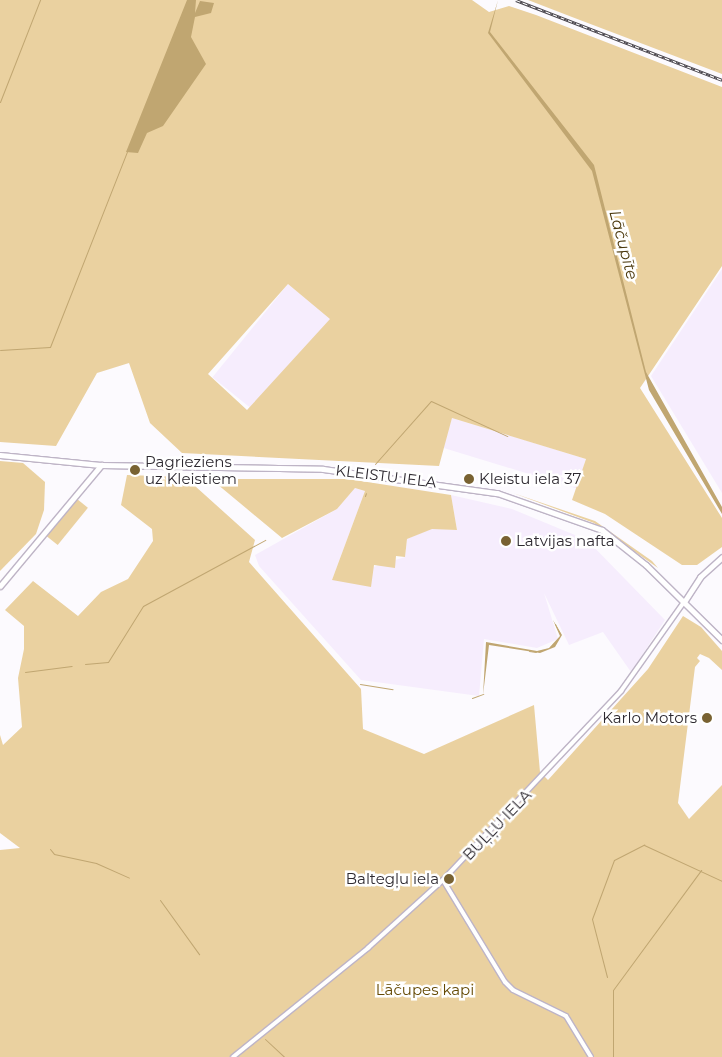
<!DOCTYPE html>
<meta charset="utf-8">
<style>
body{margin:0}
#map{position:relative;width:722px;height:1057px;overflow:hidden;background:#fcfafe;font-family:Montserrat,sans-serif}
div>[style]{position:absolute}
.built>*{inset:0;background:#f6edfd;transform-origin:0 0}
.green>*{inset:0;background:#ead1a0;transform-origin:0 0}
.water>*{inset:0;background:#c0a671}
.stream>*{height:1px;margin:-0.5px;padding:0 0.5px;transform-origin:0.5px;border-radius:0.5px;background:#c0a671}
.roads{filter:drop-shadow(1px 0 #beb4c6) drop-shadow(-1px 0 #beb4c6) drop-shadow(0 1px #beb4c6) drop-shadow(0 -1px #beb4c6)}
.street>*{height:4px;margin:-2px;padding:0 2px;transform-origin:2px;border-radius:2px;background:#fff}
.secondary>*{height:5px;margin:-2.5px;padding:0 2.5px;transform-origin:2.5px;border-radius:2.5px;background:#fff}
.rail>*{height:3px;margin-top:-1.5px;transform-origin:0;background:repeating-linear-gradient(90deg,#fff 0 4px,#464249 0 8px);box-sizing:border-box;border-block:1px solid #464249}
.dots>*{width:14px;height:14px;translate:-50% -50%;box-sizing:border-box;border:2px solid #fff;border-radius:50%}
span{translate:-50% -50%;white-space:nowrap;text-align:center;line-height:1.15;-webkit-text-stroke:5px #fff;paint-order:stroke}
.poi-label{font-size:15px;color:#2d2930}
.left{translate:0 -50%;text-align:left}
.right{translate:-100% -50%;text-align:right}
.street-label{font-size:15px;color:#2d2930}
.park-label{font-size:15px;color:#654a05}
.water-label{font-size:16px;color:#49360a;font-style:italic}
</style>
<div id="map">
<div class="built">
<div style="clip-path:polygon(722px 269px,722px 493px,651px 376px)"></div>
<div style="left:288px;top:284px;width:55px;height:120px;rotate:39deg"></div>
<div style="left:452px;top:418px;width:140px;height:31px;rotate:17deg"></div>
<div style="clip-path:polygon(355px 488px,365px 491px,332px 580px,405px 557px,407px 539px,432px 528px,457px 530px,451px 495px,512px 509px,587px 540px,665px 620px,631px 672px,603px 632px,569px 645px,544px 593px,558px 639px,537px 648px,484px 639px,479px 696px,361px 680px,259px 566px,255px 555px,337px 509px)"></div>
</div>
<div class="green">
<div style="clip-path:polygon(evenodd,0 0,472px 0,489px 12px,509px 6px,536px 15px,722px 87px,722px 266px,640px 388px,722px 518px,722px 547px,697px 565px,682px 565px,605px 514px,572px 500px,586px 459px,452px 418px,439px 466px,182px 453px,150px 423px,129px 363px,97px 373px,56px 446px,0 442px,0 0,288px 284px,330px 319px,247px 410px,208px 374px,288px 284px)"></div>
<div style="clip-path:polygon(528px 0,722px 0,722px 74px,572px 17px)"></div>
<div style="clip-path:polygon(0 461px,23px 463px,45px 482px,44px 510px,36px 534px,0 571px)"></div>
<div style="clip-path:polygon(127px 475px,185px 477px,255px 540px,249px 562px,361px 689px,363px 729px,424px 754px,534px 705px,540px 772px,548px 780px,648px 669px,683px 616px,701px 627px,722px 651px,722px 670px,709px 658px,700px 654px,697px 658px,700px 661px,695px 667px,678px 803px,689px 819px,722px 785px,722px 1057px,0 1057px,0 850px,20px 848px,0 833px,0 735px,3px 745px,22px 727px,18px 678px,24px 649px,24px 626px,5px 610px,33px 581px,78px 616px,101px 592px,128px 579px,153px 541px,152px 529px,121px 505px)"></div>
<div style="clip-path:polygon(211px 479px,348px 479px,451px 495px,457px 530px,432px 529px,407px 539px,405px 557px,396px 556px,395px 568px,374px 565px,371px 587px,332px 580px,365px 491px,355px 488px,337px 509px,282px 538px)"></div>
<div style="clip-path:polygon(513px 493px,595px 521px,652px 561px,658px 568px,594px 523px)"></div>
<div style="left:77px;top:499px;width:14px;height:48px;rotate:39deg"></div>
</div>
<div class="water">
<div style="clip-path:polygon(187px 0,196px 0,195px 13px,200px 1px,214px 3px,211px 13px,195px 17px,191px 37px,206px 64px,163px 126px,147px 133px,138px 153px,126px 152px)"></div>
<div style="clip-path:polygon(498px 0,490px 32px,594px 165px,646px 372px,722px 507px,722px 514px,649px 390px,592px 171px,488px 33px)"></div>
<div style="clip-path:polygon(553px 620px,562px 635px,555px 647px,540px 653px,489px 645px,483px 695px,486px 642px,537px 651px,549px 648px,560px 636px)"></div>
</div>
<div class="stream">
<div style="left:0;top:102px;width:110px;rotate:-68.6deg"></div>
<div style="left:0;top:350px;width:50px;rotate:-3.4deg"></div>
<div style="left:50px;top:347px;width:210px;rotate:-68.5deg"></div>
<div style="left:375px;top:464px;width:84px;rotate:-48.4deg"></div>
<div style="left:431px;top:401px;width:84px;rotate:24.7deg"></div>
<div style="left:365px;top:496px;width:3px;rotate:-72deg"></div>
<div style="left:555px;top:624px;width:11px;rotate:63deg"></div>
<div style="left:529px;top:651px;width:7px;rotate:8deg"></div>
<div style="left:85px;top:664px;width:23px;rotate:-5deg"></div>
<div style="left:108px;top:662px;width:66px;rotate:-58deg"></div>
<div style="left:143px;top:606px;width:139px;rotate:-28.4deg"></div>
<div style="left:25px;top:672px;width:47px;rotate:-7.3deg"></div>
<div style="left:360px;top:684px;width:33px;rotate:9deg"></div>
<div style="left:472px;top:698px;width:12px;rotate:-20deg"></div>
<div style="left:50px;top:849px;width:6px;rotate:51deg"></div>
<div style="left:54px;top:854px;width:43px;rotate:12.1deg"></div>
<div style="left:96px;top:863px;width:36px;rotate:24deg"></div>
<div style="left:160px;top:900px;width:67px;rotate:54.2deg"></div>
<div style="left:607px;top:977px;width:60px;rotate:-104.5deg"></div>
<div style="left:592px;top:919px;width:63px;rotate:-69.6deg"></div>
<div style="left:614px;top:860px;width:34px;rotate:-27deg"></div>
<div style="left:644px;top:845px;width:86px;rotate:24.8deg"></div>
<div style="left:265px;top:1039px;width:26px;rotate:43deg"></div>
<div style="left:613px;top:1057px;width:67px;rotate:-90deg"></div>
<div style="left:613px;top:990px;width:149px;rotate:-53.7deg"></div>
</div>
<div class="roads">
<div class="street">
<div style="left:443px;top:880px;width:119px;rotate:58.7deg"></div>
<div style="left:505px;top:982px;width:11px;rotate:45deg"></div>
<div style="left:513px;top:990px;width:59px;rotate:26.1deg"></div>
<div style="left:566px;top:1016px;width:48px;rotate:58.6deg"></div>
<div style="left:233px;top:1057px;width:174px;rotate:-38.9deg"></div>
<div style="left:368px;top:948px;width:101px;rotate:-42.2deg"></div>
<div style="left:443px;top:880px;width:260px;rotate:-46.7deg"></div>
<div style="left:621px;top:691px;width:109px;rotate:-54.7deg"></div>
</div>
<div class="secondary">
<div style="left:0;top:455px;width:101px;rotate:5.7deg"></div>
<div style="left:101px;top:465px;width:222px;rotate:1deg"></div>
<div style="left:323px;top:469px;width:176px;rotate:7.9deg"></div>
<div style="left:497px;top:493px;width:111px;rotate:19.4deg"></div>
<div style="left:602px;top:530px;width:56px;rotate:38.5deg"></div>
<div style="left:646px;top:565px;width:107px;rotate:44.6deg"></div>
<div style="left:0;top:586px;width:158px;rotate:-50.1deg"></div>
<div style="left:684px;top:602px;width:30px;rotate:-57deg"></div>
<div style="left:700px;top:577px;width:30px;rotate:-42deg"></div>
</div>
</div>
<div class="rail">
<div style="left:516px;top:0;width:221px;rotate:21.2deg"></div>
</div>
<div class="dots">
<div style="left:135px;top:470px;background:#796232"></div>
<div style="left:469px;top:479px;background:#796232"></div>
<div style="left:506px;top:541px;background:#796232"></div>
<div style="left:707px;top:718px;background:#796232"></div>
<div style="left:449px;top:879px;background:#796232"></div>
</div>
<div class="poi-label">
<span class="left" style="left:145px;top:470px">Pagrieziens<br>uz Kleistiem</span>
<span class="left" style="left:479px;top:479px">Kleistu iela 37</span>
<span class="left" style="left:516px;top:541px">Latvijas nafta</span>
<span class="right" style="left:697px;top:718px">Karlo Motors</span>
<span class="right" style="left:439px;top:879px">Baltegļu iela</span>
</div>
<div class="street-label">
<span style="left:386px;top:476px;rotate:7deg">KLEISTU IELA</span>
<span style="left:497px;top:825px;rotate:-46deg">BUĻĻU IELA</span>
</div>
<div class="park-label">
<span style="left:425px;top:990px">Lāčupes kapi</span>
</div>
<div class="water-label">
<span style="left:623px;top:245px;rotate:75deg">Lāčupīte</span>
</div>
</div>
